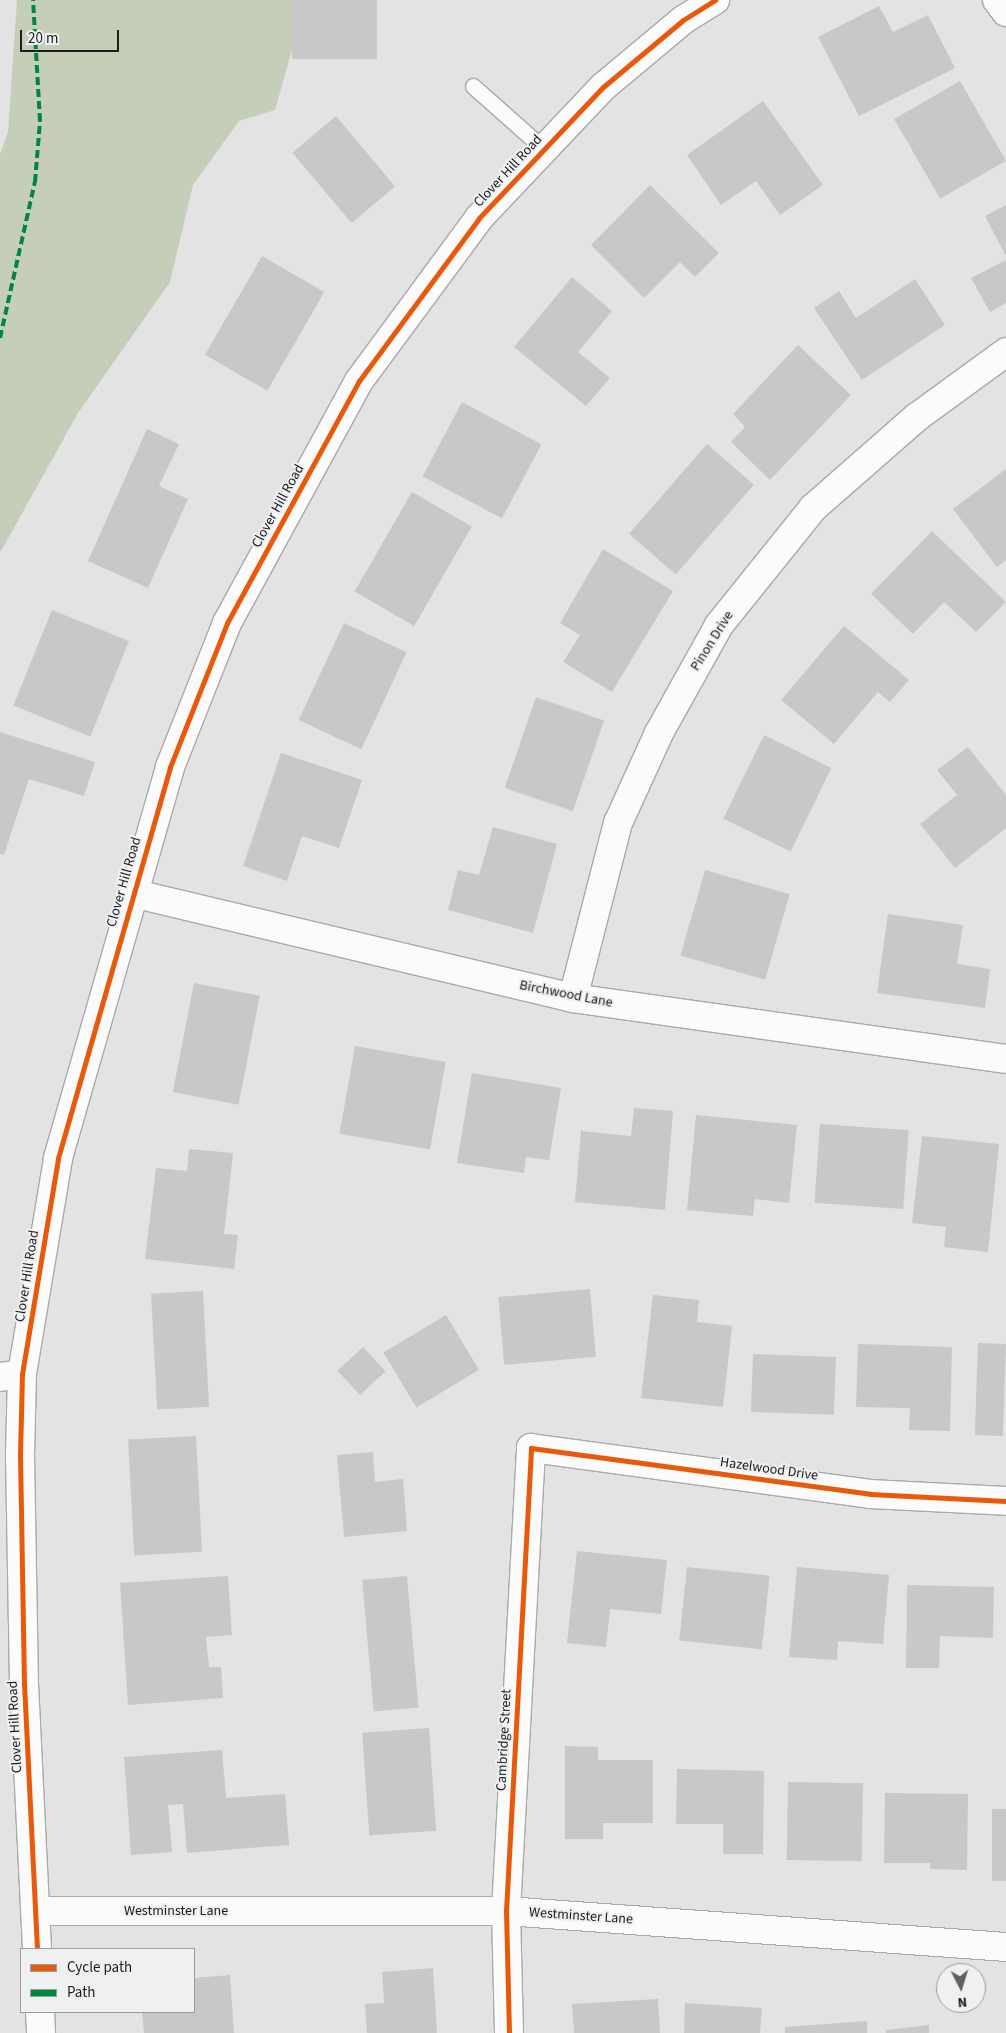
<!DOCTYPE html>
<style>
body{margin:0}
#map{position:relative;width:1006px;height:2033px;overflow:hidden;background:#e3e3e4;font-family:"Source Sans 3",sans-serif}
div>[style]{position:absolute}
.green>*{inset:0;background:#c4ceb9}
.building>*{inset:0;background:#c9c8c8;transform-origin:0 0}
.roads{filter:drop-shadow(1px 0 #a8a9a9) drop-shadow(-1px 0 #a8a9a9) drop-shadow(0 1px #a8a9a9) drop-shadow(0 -1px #a8a9a9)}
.lane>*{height:15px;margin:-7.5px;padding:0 7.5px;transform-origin:7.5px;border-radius:7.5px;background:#fbfbfb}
.street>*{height:28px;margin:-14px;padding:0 14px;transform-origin:14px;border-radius:14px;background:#fbfbfb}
.secondary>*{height:28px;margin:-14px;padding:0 14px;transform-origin:14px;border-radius:14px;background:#fbfbfb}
.quiet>*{height:4px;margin-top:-2px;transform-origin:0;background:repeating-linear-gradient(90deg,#00873e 0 8px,transparent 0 12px)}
.cycleway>*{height:5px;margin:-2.5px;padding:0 2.5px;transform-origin:2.5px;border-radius:2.5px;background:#e8590c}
span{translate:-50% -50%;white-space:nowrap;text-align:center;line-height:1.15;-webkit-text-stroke:4px #eff0f2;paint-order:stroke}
.street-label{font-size:14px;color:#1b1b1c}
.legend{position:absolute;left:20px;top:1948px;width:175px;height:65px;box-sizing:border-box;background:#eff0f2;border:1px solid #9a9b9c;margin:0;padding:6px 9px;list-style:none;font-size:15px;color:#1b1b1c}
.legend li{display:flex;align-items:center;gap:10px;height:25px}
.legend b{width:25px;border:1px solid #9a9b9c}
.north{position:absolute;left:936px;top:1963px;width:50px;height:50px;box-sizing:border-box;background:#eff0f2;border:1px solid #9a9b9c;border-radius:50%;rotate:175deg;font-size:14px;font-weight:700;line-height:20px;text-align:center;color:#1b1b1c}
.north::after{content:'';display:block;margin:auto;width:18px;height:22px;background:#616162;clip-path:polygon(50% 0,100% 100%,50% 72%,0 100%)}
.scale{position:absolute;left:20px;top:30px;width:99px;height:22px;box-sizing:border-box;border:2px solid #1b1b1c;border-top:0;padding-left:6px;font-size:15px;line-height:18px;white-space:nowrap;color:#1b1b1c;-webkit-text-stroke:4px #eff0f2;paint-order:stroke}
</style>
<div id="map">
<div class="green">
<div style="clip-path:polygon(17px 0,306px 0,275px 110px,239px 121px,193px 185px,170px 282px,78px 413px,0 553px,0 154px,8px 132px)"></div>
</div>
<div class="building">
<div style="left:292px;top:0;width:85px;height:59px"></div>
<div style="clip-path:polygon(879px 6px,893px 32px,928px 15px,955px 68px,859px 116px,818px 37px)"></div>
<div style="left:960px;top:81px;width:92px;height:76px;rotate:60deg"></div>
<div style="clip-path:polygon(763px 101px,823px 185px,780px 215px,756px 181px,721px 205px,687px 155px)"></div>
<div style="left:336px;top:116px;width:92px;height:57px;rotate:50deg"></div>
<div style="clip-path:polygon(650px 185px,719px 253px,695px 277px,680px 262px,644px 298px,591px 245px)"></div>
<div style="clip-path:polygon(1006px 205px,1006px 256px,985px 216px)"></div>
<div style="left:262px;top:256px;width:72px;height:114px;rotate:30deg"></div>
<div style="clip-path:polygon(1006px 260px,1006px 303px,990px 312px,971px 278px)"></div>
<div style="clip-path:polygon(572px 277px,612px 311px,578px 352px,610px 378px,586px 406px,514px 347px)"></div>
<div style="clip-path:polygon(915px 279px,945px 325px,862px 380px,814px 308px,839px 291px,856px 318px)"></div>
<div style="clip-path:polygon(798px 345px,851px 395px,770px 480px,731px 442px,745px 427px,733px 414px)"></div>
<div style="left:462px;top:402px;width:90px;height:84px;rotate:28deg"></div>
<div style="clip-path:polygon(147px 429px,179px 444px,159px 486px,188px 499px,148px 588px,88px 561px)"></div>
<div style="left:707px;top:444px;width:62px;height:119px;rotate:41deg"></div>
<div style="clip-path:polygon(1006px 469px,1006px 560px,997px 567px,953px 509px)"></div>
<div style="left:412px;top:492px;width:69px;height:115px;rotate:30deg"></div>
<div style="clip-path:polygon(932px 531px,1006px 602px,976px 632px,944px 602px,913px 634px,871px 594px)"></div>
<div style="clip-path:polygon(603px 549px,673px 591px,612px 692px,563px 662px,580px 635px,560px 623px)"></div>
<div style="left:52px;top:610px;width:83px;height:103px;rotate:22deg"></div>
<div style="left:344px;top:623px;width:69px;height:107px;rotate:25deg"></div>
<div style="clip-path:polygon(844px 626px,909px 680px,890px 702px,878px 692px,834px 744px,781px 700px)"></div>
<div style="left:536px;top:697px;width:72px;height:96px;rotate:19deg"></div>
<div style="clip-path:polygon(0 732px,95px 762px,84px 796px,29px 779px,4px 855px,0 854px)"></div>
<div style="left:764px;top:735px;width:75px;height:93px;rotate:26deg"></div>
<div style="clip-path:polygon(968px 747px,1006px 795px,1006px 828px,955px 868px,920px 824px,957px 795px,937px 770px)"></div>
<div style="clip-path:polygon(281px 753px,362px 780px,339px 848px,302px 836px,287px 881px,243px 866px)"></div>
<div style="clip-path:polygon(493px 827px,557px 844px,533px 933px,448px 910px,458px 870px,479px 875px)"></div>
<div style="left:705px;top:870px;width:88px;height:89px;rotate:16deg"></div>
<div style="clip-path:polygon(888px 914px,963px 925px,957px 964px,990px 969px,985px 1008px,877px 993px)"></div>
<div style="left:194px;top:983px;width:67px;height:111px;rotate:11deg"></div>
<div style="left:355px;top:1046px;width:92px;height:89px;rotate:10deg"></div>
<div style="clip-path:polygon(472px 1073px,561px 1088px,549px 1160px,526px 1157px,524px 1173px,457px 1163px)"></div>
<div style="clip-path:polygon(634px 1108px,673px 1111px,665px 1210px,575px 1202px,581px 1131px,631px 1136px)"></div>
<div style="clip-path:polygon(696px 1115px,797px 1125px,789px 1203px,755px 1199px,753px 1216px,687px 1210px)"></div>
<div style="left:820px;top:1124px;width:89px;height:79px;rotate:4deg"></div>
<div style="clip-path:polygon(922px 1136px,999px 1144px,988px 1252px,944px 1247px,946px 1227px,912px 1223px)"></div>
<div style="clip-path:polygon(189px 1149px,233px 1153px,224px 1234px,238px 1235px,234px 1269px,145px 1259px,156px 1168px,187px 1171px)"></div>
<div style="left:590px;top:1289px;width:68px;height:92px;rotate:85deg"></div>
<div style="left:203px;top:1291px;width:116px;height:52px;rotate:87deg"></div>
<div style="clip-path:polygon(653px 1295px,699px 1300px,697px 1322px,732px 1326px,723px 1407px,641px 1398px)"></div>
<div style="left:446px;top:1315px;width:64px;height:73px;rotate:59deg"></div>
<div style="left:978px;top:1343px;width:28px;height:92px;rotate:2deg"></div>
<div style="clip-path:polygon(858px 1344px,952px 1347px,950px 1431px,909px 1430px,910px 1408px,856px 1407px)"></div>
<div style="left:363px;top:1347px;width:33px;height:35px;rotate:47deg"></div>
<div style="left:753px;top:1354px;width:83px;height:58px;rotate:2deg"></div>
<div style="left:196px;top:1436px;width:116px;height:68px;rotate:87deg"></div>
<div style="clip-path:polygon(373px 1452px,375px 1482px,403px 1479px,407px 1531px,344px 1537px,337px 1455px)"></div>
<div style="clip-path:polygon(577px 1551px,667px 1560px,661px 1614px,610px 1609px,606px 1647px,567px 1643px)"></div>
<div style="left:687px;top:1567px;width:83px;height:74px;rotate:6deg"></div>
<div style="clip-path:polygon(797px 1567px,889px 1575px,883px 1644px,838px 1641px,837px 1660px,789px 1657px)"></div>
<div style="clip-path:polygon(228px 1576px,232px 1635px,206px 1637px,209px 1667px,221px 1667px,223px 1698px,128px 1705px,120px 1583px)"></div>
<div style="left:407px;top:1576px;width:132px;height:45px;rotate:85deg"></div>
<div style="clip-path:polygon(907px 1585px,994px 1587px,993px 1638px,940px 1636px,939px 1668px,906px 1668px)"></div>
<div style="left:429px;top:1728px;width:103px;height:67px;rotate:86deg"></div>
<div style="clip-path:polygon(565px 1746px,598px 1747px,598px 1760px,653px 1760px,653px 1823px,603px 1823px,603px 1839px,565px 1839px)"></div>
<div style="clip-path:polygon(222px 1750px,226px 1798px,285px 1794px,289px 1845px,187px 1853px,183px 1804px,168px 1805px,172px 1852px,131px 1855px,124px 1757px)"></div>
<div style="clip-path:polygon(677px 1769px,764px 1771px,763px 1854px,723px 1854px,723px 1824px,676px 1824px)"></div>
<div style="left:788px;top:1782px;width:75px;height:78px;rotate:1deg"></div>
<div style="clip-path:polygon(885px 1793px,968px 1794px,967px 1870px,930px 1869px,930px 1863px,884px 1863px)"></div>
<div style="left:992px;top:1809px;width:14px;height:72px"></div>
<div style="clip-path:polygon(433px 1968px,437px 2033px,367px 2033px,365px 2004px,384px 2003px,382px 1972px)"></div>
<div style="clip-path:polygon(230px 1975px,234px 2033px,144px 2033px,142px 2012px,194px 2012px,194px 1978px)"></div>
<div style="clip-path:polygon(658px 1999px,660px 2033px,574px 2033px,572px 2004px)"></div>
<div style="clip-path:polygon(685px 2003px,762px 2008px,760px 2033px,684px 2033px)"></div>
<div style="clip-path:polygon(867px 2021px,867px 2033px,785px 2033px,785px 2027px)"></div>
<div style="clip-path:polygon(929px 2025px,929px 2033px,886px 2033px,886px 2030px)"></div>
</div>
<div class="roads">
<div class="lane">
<div style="left:473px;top:86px;width:95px;rotate:41.6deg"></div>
</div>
<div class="street">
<div style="left:997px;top:0;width:15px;rotate:53deg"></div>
<div style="left:132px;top:893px;width:453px;rotate:13.4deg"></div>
<div style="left:573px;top:998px;width:437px;rotate:8deg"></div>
<div style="left:573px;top:998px;width:181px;rotate:-75.6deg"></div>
<div style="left:618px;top:823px;width:99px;rotate:-65.5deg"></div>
<div style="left:659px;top:733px;width:124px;rotate:-60.9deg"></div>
<div style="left:719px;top:625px;width:150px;rotate:-51.2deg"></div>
<div style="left:813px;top:508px;width:138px;rotate:-41.2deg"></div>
<div style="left:917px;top:417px;width:110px;rotate:-36.1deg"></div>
<div style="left:0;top:1377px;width:22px;rotate:-8deg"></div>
<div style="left:36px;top:1911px;width:470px"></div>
<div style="left:506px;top:1911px;width:501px;rotate:4.12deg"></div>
<div style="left:509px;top:2033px;width:122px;rotate:-91.4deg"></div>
<div style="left:506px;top:1911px;width:464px;rotate:-86.9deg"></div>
<div style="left:531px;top:1448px;width:342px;rotate:7.7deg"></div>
<div style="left:870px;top:1494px;width:136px;rotate:2.9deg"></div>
</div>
<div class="secondary">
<div style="left:37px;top:1949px;width:265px;rotate:-92.8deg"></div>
<div style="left:24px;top:1684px;width:229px;rotate:-91deg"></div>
<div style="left:20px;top:1455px;width:81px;rotate:-88.6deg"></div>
<div style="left:22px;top:1374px;width:219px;rotate:-80.5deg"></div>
<div style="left:58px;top:1158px;width:407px;rotate:-74deg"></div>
<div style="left:170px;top:767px;width:155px;rotate:-68.4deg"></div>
<div style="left:227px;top:623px;width:276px;rotate:-61.4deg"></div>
<div style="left:359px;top:381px;width:202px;rotate:-53.6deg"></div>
<div style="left:479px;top:218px;width:180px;rotate:-46.6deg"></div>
<div style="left:603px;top:87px;width:104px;rotate:-39.9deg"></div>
<div style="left:683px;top:20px;width:38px;rotate:-32deg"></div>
<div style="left:40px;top:2012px;width:21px;rotate:87deg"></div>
</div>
</div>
<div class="quiet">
<div style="left:0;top:338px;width:160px;rotate:-77.4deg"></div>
<div style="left:35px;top:182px;width:61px;rotate:-85.3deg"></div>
<div style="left:40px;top:121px;width:121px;rotate:-93.3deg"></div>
</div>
<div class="cycleway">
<div style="left:37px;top:1949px;width:265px;rotate:-92.8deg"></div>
<div style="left:24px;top:1684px;width:229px;rotate:-91deg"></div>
<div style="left:20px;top:1455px;width:81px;rotate:-88.6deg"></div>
<div style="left:22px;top:1374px;width:219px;rotate:-80.5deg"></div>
<div style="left:58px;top:1158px;width:407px;rotate:-74deg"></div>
<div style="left:170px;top:767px;width:155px;rotate:-68.4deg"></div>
<div style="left:227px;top:623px;width:276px;rotate:-61.4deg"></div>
<div style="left:359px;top:381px;width:202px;rotate:-53.6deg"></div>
<div style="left:479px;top:218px;width:180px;rotate:-46.6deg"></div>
<div style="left:603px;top:87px;width:104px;rotate:-39.9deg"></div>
<div style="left:683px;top:20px;width:38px;rotate:-32deg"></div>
<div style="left:509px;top:2033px;width:122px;rotate:-91.4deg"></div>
<div style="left:506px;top:1911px;width:464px;rotate:-86.9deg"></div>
<div style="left:531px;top:1448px;width:342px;rotate:7.7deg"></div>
<div style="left:870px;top:1494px;width:136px;rotate:2.9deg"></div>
</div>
<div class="street-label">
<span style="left:508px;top:171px;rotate:-47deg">Clover Hill Road</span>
<span style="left:278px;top:506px;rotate:-61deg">Clover Hill Road</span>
<span style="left:712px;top:641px;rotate:-58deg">Pinon Drive</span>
<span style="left:124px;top:882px;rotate:-74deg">Clover Hill Road</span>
<span style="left:566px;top:994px;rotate:11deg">Birchwood Lane</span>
<span style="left:27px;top:1276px;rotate:-81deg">Clover Hill Road</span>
<span style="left:769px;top:1469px;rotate:8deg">Hazelwood Drive</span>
<span style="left:15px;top:1727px;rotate:-93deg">Clover Hill Road</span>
<span style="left:504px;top:1740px;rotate:-87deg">Cambridge Street</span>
<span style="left:176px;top:1911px">Westminster Lane</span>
<span style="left:581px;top:1916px;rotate:4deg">Westminster Lane</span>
</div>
<ul class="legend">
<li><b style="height:6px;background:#e8590c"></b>Cycle path</li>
<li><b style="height:6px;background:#00873e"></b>Path</li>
</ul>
<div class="north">N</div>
<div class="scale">20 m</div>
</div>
